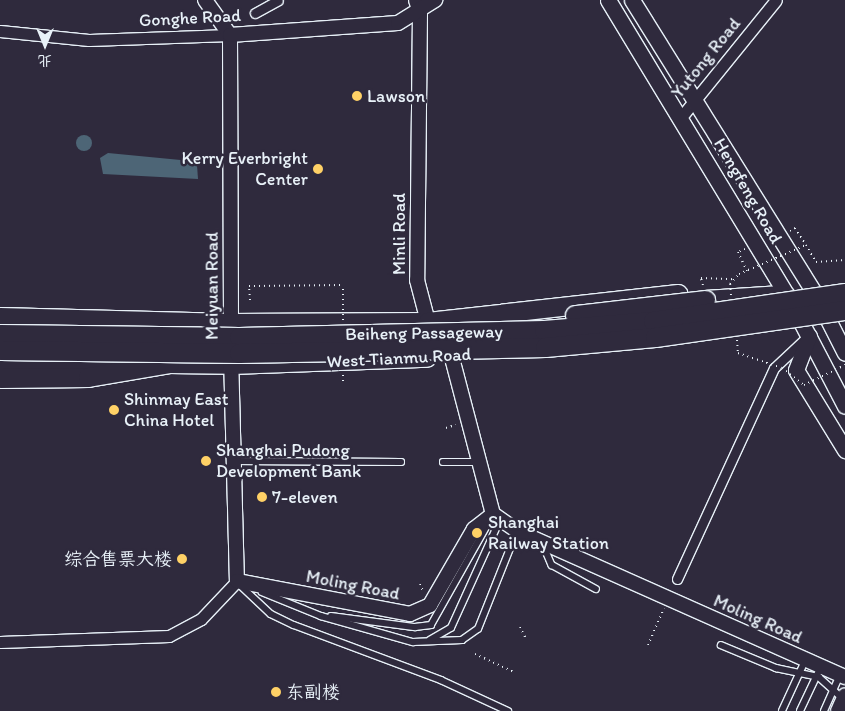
<!DOCTYPE html>
<meta charset="utf-8">
<style>
body{margin:0}
#map{position:relative;width:845px;height:711px;overflow:hidden;background:#2f2a3d;font-family:Itim,"LXGW WenKai TC",sans-serif}
div>[style]{position:absolute}
.water>*{inset:0;background:#4d6576}
.round{border-radius:50%}
.path>*{height:2px;margin-top:-1px;transform-origin:0;background:repeating-linear-gradient(90deg,#e8f1f8 0 1px,transparent 0 5px)}
.roads{filter:drop-shadow(1px 0 #e8f1f8) drop-shadow(-1px 0 #e8f1f8) drop-shadow(0 1px #e8f1f8) drop-shadow(0 -1px #e8f1f8)}
.service>*{height:5.5px;margin:-2.75px;padding:0 2.75px;transform-origin:2.75px;border-radius:2.75px;background:#2f2a3d}
.pedestrian>*{height:9px;margin:-4.5px;padding:0 4.5px;transform-origin:4.5px;border-radius:4.5px;background:#2f2a3d}
.minor>*{height:11px;margin:-5.5px;padding:0 5.5px;transform-origin:5.5px;border-radius:5.5px;background:#2f2a3d}
.tertiary>*{height:14px;margin:-7px;padding:0 7px;transform-origin:7px;border-radius:7px;background:#2f2a3d}
.secondary>*{height:15px;margin:-7.5px;padding:0 7.5px;transform-origin:7.5px;border-radius:7.5px;background:#2f2a3d}
.primary>*{height:18px;margin:-9px;padding:0 9px;transform-origin:9px;border-radius:9px;background:#2f2a3d}
.trunk>*{height:19px;margin:-9.5px;padding:0 9.5px;transform-origin:9.5px;border-radius:9.5px;background:#2f2a3d}
.path-bridge>*{height:2px;margin-top:-1px;transform-origin:0;background:repeating-linear-gradient(90deg,#e8f1f8 0 1px,transparent 0 5px)}
.bridges{filter:drop-shadow(1px 0 #e8f1f8) drop-shadow(-1px 0 #e8f1f8) drop-shadow(0 1px #e8f1f8) drop-shadow(0 -1px #e8f1f8)}
.trunk-bridge>*{height:19px;margin:-9.5px;padding:0 9.5px;transform-origin:9.5px;border-radius:9.5px;background:#2f2a3d}
.dots>*{width:14px;height:14px;translate:-50% -50%;box-sizing:border-box;border:2px solid #2f2a3d;border-radius:50%}
span{translate:-50% -50%;white-space:nowrap;text-align:center;line-height:1.15;-webkit-text-stroke:5px #2f2a3d;paint-order:stroke}
.street-label{font-size:18px;color:#e8f1f8}
.poi-label{font-size:18px;color:#e8f1f8}
.left{translate:0 -50%;text-align:left}
.right{translate:-100% -50%;text-align:right}
.north{position:absolute;left:20px;top:20px;width:50px;height:50px;-webkit-text-stroke:4px #2f2a3d;paint-order:stroke;rotate:180deg;font-size:14px;font-weight:700;line-height:20px;text-align:center;color:#e8f1f8}
.north::after{content:'';display:block;margin:auto;width:18px;height:22px;background:#e8f1f8;clip-path:polygon(50% 0,100% 100%,50% 72%,0 100%)}
</style>
<div id="map">
<div class="water">
<div class="round" style="left:76px;top:135px;width:16px;height:16px"></div>
<div style="clip-path:polygon(108px 153px,191px 161px,197px 165px,198px 179px,103px 174px,100px 158px)"></div>
</div>
<div class="path">
<div style="left:790px;top:231px;width:6px;rotate:-31deg"></div>
<div style="left:795px;top:228px;width:20px;rotate:57deg"></div>
<div style="left:745px;top:249px;width:8px;rotate:157deg"></div>
<div style="left:738px;top:252px;width:21px;rotate:65deg"></div>
<div style="left:703px;top:285px;width:7px;rotate:-106deg"></div>
<div style="left:701px;top:278px;width:34px;rotate:2deg"></div>
<div style="left:250px;top:300px;width:14px;rotate:-94deg"></div>
<div style="left:249px;top:286px;width:94px;rotate:-0.6deg"></div>
<div style="left:446px;top:428px;width:10px;rotate:-17deg"></div>
<div style="left:420px;top:584px;width:8px;rotate:67deg"></div>
<div style="left:520px;top:627px;width:13px;rotate:63deg"></div>
<div style="left:648px;top:645px;width:40px;rotate:-66.6deg"></div>
<div style="left:475px;top:654px;width:43px;rotate:24.8deg"></div>
</div>
<div class="roads">
<div class="service">
<div style="left:234px;top:461px;width:167px;rotate:0.3deg"></div>
<div style="left:443px;top:462px;width:35px"></div>
<div style="left:543px;top:544px;width:23px;rotate:67deg"></div>
<div style="left:552px;top:565px;width:50px;rotate:28.6deg"></div>
<div style="left:240px;top:585px;width:42px;rotate:43.1deg"></div>
<div style="left:271px;top:614px;width:25px;rotate:26deg"></div>
<div style="left:294px;top:625px;width:157px;rotate:20.5deg"></div>
<div style="left:441px;top:680px;width:74px;rotate:24.8deg"></div>
<div style="left:262px;top:592px;width:64px;rotate:22.1deg"></div>
<div style="left:321px;top:616px;width:96px;rotate:15.8deg"></div>
<div style="left:413px;top:642px;width:49px;rotate:-2.3deg"></div>
<div style="left:462px;top:640px;width:19px;rotate:-35deg"></div>
<div style="left:478px;top:629px;width:105px;rotate:-68.3deg"></div>
<div style="left:331px;top:616px;width:85px;rotate:7.5deg"></div>
<div style="left:415px;top:627px;width:16px;rotate:-7deg"></div>
<div style="left:431px;top:625px;width:116px;rotate:-60.6deg"></div>
<div style="left:430px;top:640px;width:24px;rotate:-30deg"></div>
<div style="left:451px;top:628px;width:119px;rotate:-65.6deg"></div>
<div style="left:721px;top:645px;width:60px;rotate:22.7deg"></div>
<div style="left:776px;top:668px;width:44px;rotate:11.8deg"></div>
<div style="left:819px;top:677px;width:31px;rotate:42deg"></div>
<div style="left:782px;top:711px;width:55px;rotate:-65.3deg"></div>
<div style="left:800px;top:711px;width:42px;rotate:-64.7deg"></div>
<div style="left:824px;top:711px;width:39px;rotate:-66deg"></div>
</div>
<div class="pedestrian">
<div style="left:255px;top:13px;width:26px;rotate:-29deg"></div>
<div style="left:677px;top:579px;width:232px;rotate:-65.3deg"></div>
<div style="left:774px;top:368px;width:42px;rotate:-43.1deg"></div>
</div>
<div class="minor">
<div style="left:0;top:31px;width:89px;rotate:5.8deg"></div>
<div style="left:89px;top:40px;width:141px;rotate:-2deg"></div>
<div style="left:682px;top:116px;width:149px;rotate:-51deg"></div>
<div style="left:0;top:642px;width:169px;rotate:-2deg"></div>
<div style="left:169px;top:636px;width:36px;rotate:-28deg"></div>
<div style="left:201px;top:619px;width:52px;rotate:-46.5deg"></div>
</div>
<div class="tertiary">
<div style="left:205px;top:0;width:43px;rotate:54.5deg"></div>
<div style="left:230px;top:35px;width:296px;rotate:89.8deg"></div>
<div style="left:416px;top:0;width:13px;rotate:72deg"></div>
<div style="left:420px;top:12px;width:268px;rotate:90.6deg"></div>
<div style="left:417px;top:280px;width:43px;rotate:75.3deg"></div>
<div style="left:428px;top:322px;width:43px;rotate:56.3deg"></div>
<div style="left:452px;top:358px;width:161px;rotate:75.3deg"></div>
<div style="left:230px;top:35px;width:168px;rotate:-4.1deg"></div>
<div style="left:398px;top:23px;width:44px;rotate:-31.9deg"></div>
<div style="left:231px;top:355px;width:226px;rotate:88.5deg"></div>
<div style="left:237px;top:581px;width:176px;rotate:10.8deg"></div>
<div style="left:410px;top:614px;width:22px;rotate:-24deg"></div>
<div style="left:430px;top:605px;width:88px;rotate:-59.9deg"></div>
<div style="left:474px;top:529px;width:24px;rotate:-38deg"></div>
<div style="left:493px;top:514px;width:29px;rotate:35deg"></div>
<div style="left:517px;top:531px;width:359px;rotate:24deg"></div>
<div style="left:838px;top:711px;width:17px;rotate:-66deg"></div>
</div>
<div class="secondary">
<div style="left:608px;top:0;width:345px;rotate:58.8deg"></div>
<div style="left:787px;top:295px;width:125px;rotate:62.4deg"></div>
<div style="left:632px;top:0;width:344px;rotate:58.1deg"></div>
<div style="left:814px;top:292px;width:68px;rotate:63.1deg"></div>
<div style="left:809px;top:336px;width:36px;rotate:111deg"></div>
<div style="left:796px;top:370px;width:94px;rotate:58.5deg"></div>
</div>
<div class="primary">
<div style="left:0;top:317px;width:231px;rotate:1.5deg"></div>
<div style="left:231px;top:323px;width:197px;rotate:-0.3deg"></div>
<div style="left:428px;top:322px;width:252px;rotate:-6.4deg"></div>
<div style="left:0;top:362px;width:232px;rotate:0.7deg"></div>
<div style="left:232px;top:365px;width:195px;rotate:-2.1deg"></div>
</div>
<div class="trunk">
<div style="left:705px;top:300px;width:76px;rotate:-3.8deg"></div>
<div style="left:0;top:378px;width:88px;rotate:-0.7deg"></div>
<div style="left:88px;top:377px;width:82px;rotate:-9.8deg"></div>
</div>
</div>
<div class="path-bridge">
<div style="left:731px;top:295px;width:11px;rotate:-95deg"></div>
<div style="left:730px;top:284px;width:13px;rotate:-48deg"></div>
<div style="left:739px;top:274px;width:73px;rotate:-23.4deg"></div>
<div style="left:806px;top:245px;width:20px;rotate:60deg"></div>
<div style="left:816px;top:262px;width:29px;rotate:-4deg"></div>
<div style="left:343px;top:320px;width:35px;rotate:-90deg"></div>
<div style="left:737px;top:340px;width:13px;rotate:86deg"></div>
<div style="left:738px;top:353px;width:46px;rotate:18.8deg"></div>
<div style="left:782px;top:368px;width:28px;rotate:38deg"></div>
<div style="left:804px;top:385px;width:46px;rotate:-26deg"></div>
<div style="left:343px;top:381px;width:16px;rotate:-90deg"></div>
</div>
<div class="bridges">
<div class="trunk-bridge">
<div style="left:575px;top:315px;width:131px;rotate:-6.6deg"></div>
<div style="left:0;top:334px;width:239px;rotate:0.7deg"></div>
<div style="left:239px;top:337px;width:305px;rotate:-1.3deg"></div>
<div style="left:544px;top:330px;width:109px;rotate:-4.7deg"></div>
<div style="left:653px;top:321px;width:194px;rotate:-8.3deg"></div>
<div style="left:0;top:350px;width:239px;rotate:0.7deg"></div>
<div style="left:239px;top:353px;width:306px;rotate:-1.1deg"></div>
<div style="left:545px;top:347px;width:110px;rotate:-5.2deg"></div>
<div style="left:655px;top:337px;width:192px;rotate:-8.1deg"></div>
</div>
</div>
<div class="dots">
<div style="left:357px;top:96px;background:#ffd166"></div>
<div style="left:318px;top:169px;background:#ffd166"></div>
<div style="left:114px;top:410px;background:#ffd166"></div>
<div style="left:206px;top:461px;background:#ffd166"></div>
<div style="left:262px;top:497px;background:#ffd166"></div>
<div style="left:477px;top:533px;background:#ffd166"></div>
<div style="left:182px;top:559px;background:#ffd166"></div>
<div style="left:276px;top:692px;background:#ffd166"></div>
</div>
<div class="street-label">
<span style="left:190px;top:18px;rotate:-3deg">Gonghe Road</span>
<span style="left:706px;top:58px;rotate:-51deg">Yutong Road</span>
<span style="left:748px;top:191px;rotate:60deg">Hengfeng Road</span>
<span style="left:399px;top:234px;rotate:-90deg">Minli Road</span>
<span style="left:212px;top:286px;rotate:-90deg">Meiyuan Road</span>
<span style="left:424px;top:333px;rotate:-1deg">Beiheng Passageway</span>
<span style="left:399px;top:358px;rotate:-3deg">West Tianmu Road</span>
<span style="left:353px;top:585px;rotate:11deg">Moling Road</span>
<span style="left:758px;top:619px;rotate:24deg">Moling Road</span>
</div>
<div class="poi-label">
<span class="left" style="left:367px;top:96px">Lawson</span>
<span class="right" style="left:308px;top:169px">Kerry Everbright<br>Center</span>
<span class="left" style="left:124px;top:410px">Shinmay East<br>China Hotel</span>
<span class="left" style="left:216px;top:461px">Shanghai Pudong<br>Development Bank</span>
<span class="left" style="left:272px;top:497px">7-eleven</span>
<span class="left" style="left:488px;top:533px">Shanghai<br>Railway Station</span>
<span class="right" style="left:172px;top:559px">综合售票大楼</span>
<span class="left" style="left:286px;top:692px">东副楼</span>
</div>
<div class="north">北</div>
</div>
